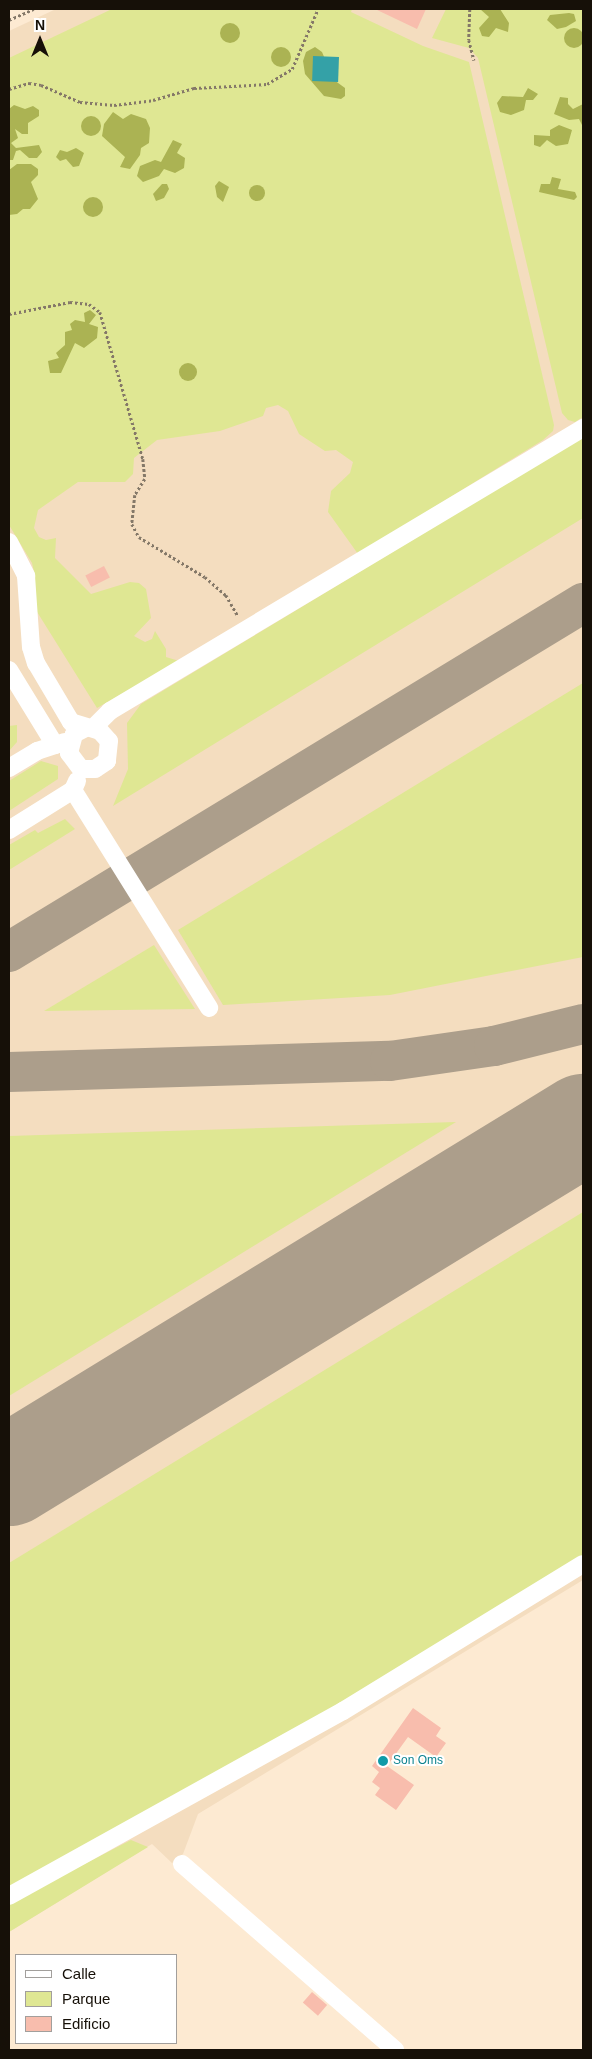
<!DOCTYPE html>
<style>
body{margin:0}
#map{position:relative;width:592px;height:2059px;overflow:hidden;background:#fdead2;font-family:Helvetica,sans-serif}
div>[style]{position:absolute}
.built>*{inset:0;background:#f4ddbf}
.green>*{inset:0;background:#dfe793}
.forest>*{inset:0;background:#abb353}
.round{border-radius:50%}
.water>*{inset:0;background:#34a1a7;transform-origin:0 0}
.taxiway>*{height:40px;margin:-20px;padding:0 20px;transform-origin:20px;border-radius:20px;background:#ac9e8b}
.runway>*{height:101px;margin:-50.5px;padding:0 50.5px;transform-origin:50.5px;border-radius:50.5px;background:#ac9e8b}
.building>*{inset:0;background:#f8bdad;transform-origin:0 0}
.path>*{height:2.5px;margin-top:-1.25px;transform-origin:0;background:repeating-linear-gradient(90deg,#847868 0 2.5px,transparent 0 5px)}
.minor>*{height:18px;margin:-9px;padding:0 9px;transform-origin:9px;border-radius:9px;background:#fff}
.dots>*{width:14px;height:14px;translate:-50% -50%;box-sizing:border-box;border:2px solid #fff;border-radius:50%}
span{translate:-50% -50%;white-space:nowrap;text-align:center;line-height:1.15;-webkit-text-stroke:4px #fff;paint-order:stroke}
.culture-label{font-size:12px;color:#0d838f}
.left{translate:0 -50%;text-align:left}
.frame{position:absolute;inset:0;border:10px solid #161008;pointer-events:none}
.legend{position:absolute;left:15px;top:1954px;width:162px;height:90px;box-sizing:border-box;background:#fff;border:1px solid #a29f9c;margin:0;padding:6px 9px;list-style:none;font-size:15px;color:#161008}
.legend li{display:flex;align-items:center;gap:10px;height:25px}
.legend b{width:25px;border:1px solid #a29f9c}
.north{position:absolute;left:15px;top:15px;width:50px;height:50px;-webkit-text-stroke:4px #fff;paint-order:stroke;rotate:0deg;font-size:14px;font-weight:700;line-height:20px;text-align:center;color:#161008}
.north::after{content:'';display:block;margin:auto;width:18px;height:22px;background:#161008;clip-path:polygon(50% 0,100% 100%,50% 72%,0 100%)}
</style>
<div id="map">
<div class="built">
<div style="clip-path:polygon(56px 9px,583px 9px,583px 1580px,198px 1814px,183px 1854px,172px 1863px,152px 1844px,9px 1932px,9px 31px)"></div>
</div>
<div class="green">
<div style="clip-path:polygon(112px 9px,352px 9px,351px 12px,423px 46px,469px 62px,554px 425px,553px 431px,543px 440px,358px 554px,328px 512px,331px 491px,350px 473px,353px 462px,336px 450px,325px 451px,299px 434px,288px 411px,278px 405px,266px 408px,263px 416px,220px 431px,157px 440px,134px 458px,133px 474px,125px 482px,78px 482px,38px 510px,34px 528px,39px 537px,46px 540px,56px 538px,55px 558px,91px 594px,130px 582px,139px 583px,146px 589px,151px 618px,134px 636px,145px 642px,152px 639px,155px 631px,166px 649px,166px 657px,179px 661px,97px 708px,34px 607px,35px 576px,32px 563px,9px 525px,9px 58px)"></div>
<div style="clip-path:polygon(446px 9px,583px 9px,583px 417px,575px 422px,568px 420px,562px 413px,478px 58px,469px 48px,432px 38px)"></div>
<div style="clip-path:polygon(583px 437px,583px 518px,113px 806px,128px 769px,127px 723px,141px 704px)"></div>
<div style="clip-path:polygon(583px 683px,583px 957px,390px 995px,223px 1005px,178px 930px)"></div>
<div style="clip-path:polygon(17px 725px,17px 742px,9px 751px,9px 726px)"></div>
<div style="clip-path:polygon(41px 761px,58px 766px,58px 779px,9px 811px,9px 781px)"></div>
<div style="clip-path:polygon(65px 819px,75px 829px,9px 870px,9px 845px,35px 830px,38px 833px)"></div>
<div style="clip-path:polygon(154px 945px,195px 1009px,44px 1011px)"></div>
<div style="clip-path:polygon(456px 1122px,9px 1396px,9px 1136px)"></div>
<div style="clip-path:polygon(583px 1212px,583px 1558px,321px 1716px,9px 1889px,9px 1563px)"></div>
<div style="clip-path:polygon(131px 1840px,148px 1847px,9px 1932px,9px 1903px)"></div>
</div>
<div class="forest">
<div style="clip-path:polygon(480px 9px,500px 9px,509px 23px,508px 32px,496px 28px,489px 37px,482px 36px,479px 28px,489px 17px)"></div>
<div style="clip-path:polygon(569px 13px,574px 14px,576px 21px,566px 27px,557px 29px,547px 20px,550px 15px)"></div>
<div class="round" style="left:220px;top:23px;width:20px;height:20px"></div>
<div class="round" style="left:564px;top:28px;width:20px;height:20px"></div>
<div class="round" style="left:271px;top:47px;width:20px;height:20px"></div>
<div style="clip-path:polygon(315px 47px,322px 52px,334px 80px,345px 88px,345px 96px,341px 99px,324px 96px,305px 74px,303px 61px,306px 52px)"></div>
<div style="clip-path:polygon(528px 88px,538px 94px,533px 100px,526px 100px,524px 110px,511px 115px,500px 112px,497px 103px,502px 96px,523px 97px)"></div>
<div style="clip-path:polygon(560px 97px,568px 98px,568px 104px,573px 109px,583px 104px,583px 127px,579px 119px,569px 120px,554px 114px)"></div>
<div style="clip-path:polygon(14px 105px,25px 109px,33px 106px,39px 110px,39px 116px,28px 123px,28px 134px,22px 134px,15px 129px,18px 138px,11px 143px,16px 148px,39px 145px,42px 152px,37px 158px,29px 158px,20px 150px,16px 151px,13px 160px,9px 160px,9px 109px)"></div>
<div style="clip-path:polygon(113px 112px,123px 119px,131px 114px,146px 119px,150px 128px,149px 143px,141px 148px,140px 155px,130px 169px,120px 167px,125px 157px,102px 136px,104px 124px)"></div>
<div class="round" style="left:81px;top:116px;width:20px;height:20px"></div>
<div style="clip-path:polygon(559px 125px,572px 130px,568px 144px,556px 146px,547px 140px,540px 147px,534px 145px,534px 135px,550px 136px,550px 130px)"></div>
<div style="clip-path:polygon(173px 140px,182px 144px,177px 153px,185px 158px,184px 168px,175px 173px,164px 169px,159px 176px,143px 182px,137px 176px,140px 166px,155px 160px,161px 162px)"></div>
<div style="clip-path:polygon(76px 148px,84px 153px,79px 166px,73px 167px,66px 159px,60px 161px,56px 157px,60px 150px,67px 152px)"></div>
<div style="clip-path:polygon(17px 164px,31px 164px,38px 169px,38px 175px,31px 182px,38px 199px,30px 209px,23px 209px,17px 214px,9px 215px,9px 170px)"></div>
<div style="clip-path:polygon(552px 177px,561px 179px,558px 189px,575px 192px,577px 197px,574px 200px,539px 192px,541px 184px,550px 184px)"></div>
<div style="clip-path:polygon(219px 181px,229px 187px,223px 202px,217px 197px,215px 186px)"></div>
<div style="clip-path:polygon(162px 184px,167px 184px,169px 189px,164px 198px,156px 201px,153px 194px)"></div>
<div class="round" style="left:249px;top:185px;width:16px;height:16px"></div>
<div class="round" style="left:83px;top:197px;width:20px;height:20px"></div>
<div style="clip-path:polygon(90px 310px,96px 315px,89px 324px,98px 327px,97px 338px,84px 348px,75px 343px,61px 373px,50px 373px,48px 361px,59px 358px,56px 353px,65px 345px,65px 332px,72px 330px,70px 324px,75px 320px,85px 322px,84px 313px)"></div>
<div class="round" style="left:179px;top:363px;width:18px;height:18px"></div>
</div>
<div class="water">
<div style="left:313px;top:56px;width:26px;height:25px;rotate:2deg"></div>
</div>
<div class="taxiway">
<div style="left:9px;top:952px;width:672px;rotate:-31.3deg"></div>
<div style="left:9px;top:1072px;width:381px;rotate:-1.7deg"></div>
<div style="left:390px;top:1061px;width:105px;rotate:-8.2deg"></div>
<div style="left:494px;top:1046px;width:92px;rotate:-13.9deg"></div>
</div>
<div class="runway">
<div style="left:9px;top:1475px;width:673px;rotate:-31.45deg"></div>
</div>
<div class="building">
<div style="clip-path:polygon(375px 9px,426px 9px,417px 29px)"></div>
<div style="left:104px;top:566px;width:13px;height:21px;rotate:63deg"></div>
<div style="clip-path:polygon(413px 1708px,441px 1728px,436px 1736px,446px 1743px,436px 1757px,408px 1737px,387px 1766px,414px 1785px,396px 1810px,375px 1795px,380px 1788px,372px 1782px,379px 1772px,372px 1766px)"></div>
<div style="left:312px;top:1992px;width:20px;height:14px;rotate:41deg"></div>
</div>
<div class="path">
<div style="left:470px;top:9px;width:31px;rotate:92deg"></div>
<div style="left:469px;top:40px;width:21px;rotate:76deg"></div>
<div style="left:9px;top:20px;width:27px;rotate:-24deg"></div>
<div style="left:9px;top:89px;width:21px;rotate:-17deg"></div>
<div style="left:29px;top:83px;width:12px;rotate:9deg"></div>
<div style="left:41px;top:85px;width:43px;rotate:23.6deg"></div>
<div style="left:80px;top:102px;width:34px;rotate:5deg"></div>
<div style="left:114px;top:105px;width:39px;rotate:-7deg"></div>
<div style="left:153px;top:100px;width:43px;rotate:-16.3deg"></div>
<div style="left:194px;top:88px;width:73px;rotate:-3.1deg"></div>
<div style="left:267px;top:84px;width:29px;rotate:-31deg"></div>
<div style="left:292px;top:69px;width:65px;rotate:-66.6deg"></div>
<div style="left:9px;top:314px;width:62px;rotate:-11.1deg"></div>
<div style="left:70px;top:302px;width:19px;rotate:6deg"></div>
<div style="left:89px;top:304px;width:14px;rotate:36deg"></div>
<div style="left:100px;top:312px;width:153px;rotate:73.7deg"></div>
<div style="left:143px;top:459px;width:20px;rotate:84deg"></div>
<div style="left:145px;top:479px;width:19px;rotate:122deg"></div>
<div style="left:135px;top:495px;width:29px;rotate:96deg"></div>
<div style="left:132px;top:524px;width:15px;rotate:62deg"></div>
<div style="left:139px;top:537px;width:77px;rotate:31.2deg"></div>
<div style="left:205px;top:577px;width:28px;rotate:41deg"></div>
<div style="left:226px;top:595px;width:24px;rotate:60deg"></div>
</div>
<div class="minor">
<div style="left:9px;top:542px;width:38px;rotate:63deg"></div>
<div style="left:26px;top:576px;width:71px;rotate:86deg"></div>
<div style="left:31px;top:647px;width:17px;rotate:73deg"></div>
<div style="left:36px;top:663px;width:69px;rotate:59.3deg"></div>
<div style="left:71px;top:722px;width:30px;rotate:17deg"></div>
<div style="left:100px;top:731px;width:13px;rotate:48deg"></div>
<div style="left:109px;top:741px;width:20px;rotate:96deg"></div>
<div style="left:107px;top:761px;width:14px;rotate:146deg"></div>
<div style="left:95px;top:769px;width:14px;rotate:180deg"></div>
<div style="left:81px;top:769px;width:20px;rotate:-127deg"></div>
<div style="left:69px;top:753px;width:20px;rotate:-75deg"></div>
<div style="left:74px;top:734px;width:13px;rotate:-27deg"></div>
<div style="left:9px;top:670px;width:88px;rotate:58.5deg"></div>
<div style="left:93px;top:728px;width:24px;rotate:-45deg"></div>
<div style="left:110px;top:711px;width:551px;rotate:-30.89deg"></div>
<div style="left:9px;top:768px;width:33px;rotate:-31deg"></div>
<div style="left:37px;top:751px;width:29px;rotate:-18deg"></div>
<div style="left:73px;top:790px;width:257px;rotate:58deg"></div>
<div style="left:9px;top:830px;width:75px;rotate:-32deg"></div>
<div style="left:73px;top:790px;width:10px;rotate:-66deg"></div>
<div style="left:182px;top:1864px;width:283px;rotate:41.1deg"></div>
<div style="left:9px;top:1896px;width:382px;rotate:-29deg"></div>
<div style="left:343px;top:1711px;width:281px;rotate:-31.5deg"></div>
</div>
<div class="dots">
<div style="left:383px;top:1761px;background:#0f9aa8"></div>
</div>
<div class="culture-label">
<span class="left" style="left:393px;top:1761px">Son Oms</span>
</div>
<div class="frame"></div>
<ul class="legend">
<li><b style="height:6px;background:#fff"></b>Calle</li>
<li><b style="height:14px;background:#dfe793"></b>Parque</li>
<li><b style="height:14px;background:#f8bdad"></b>Edificio</li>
</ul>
<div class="north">N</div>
</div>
